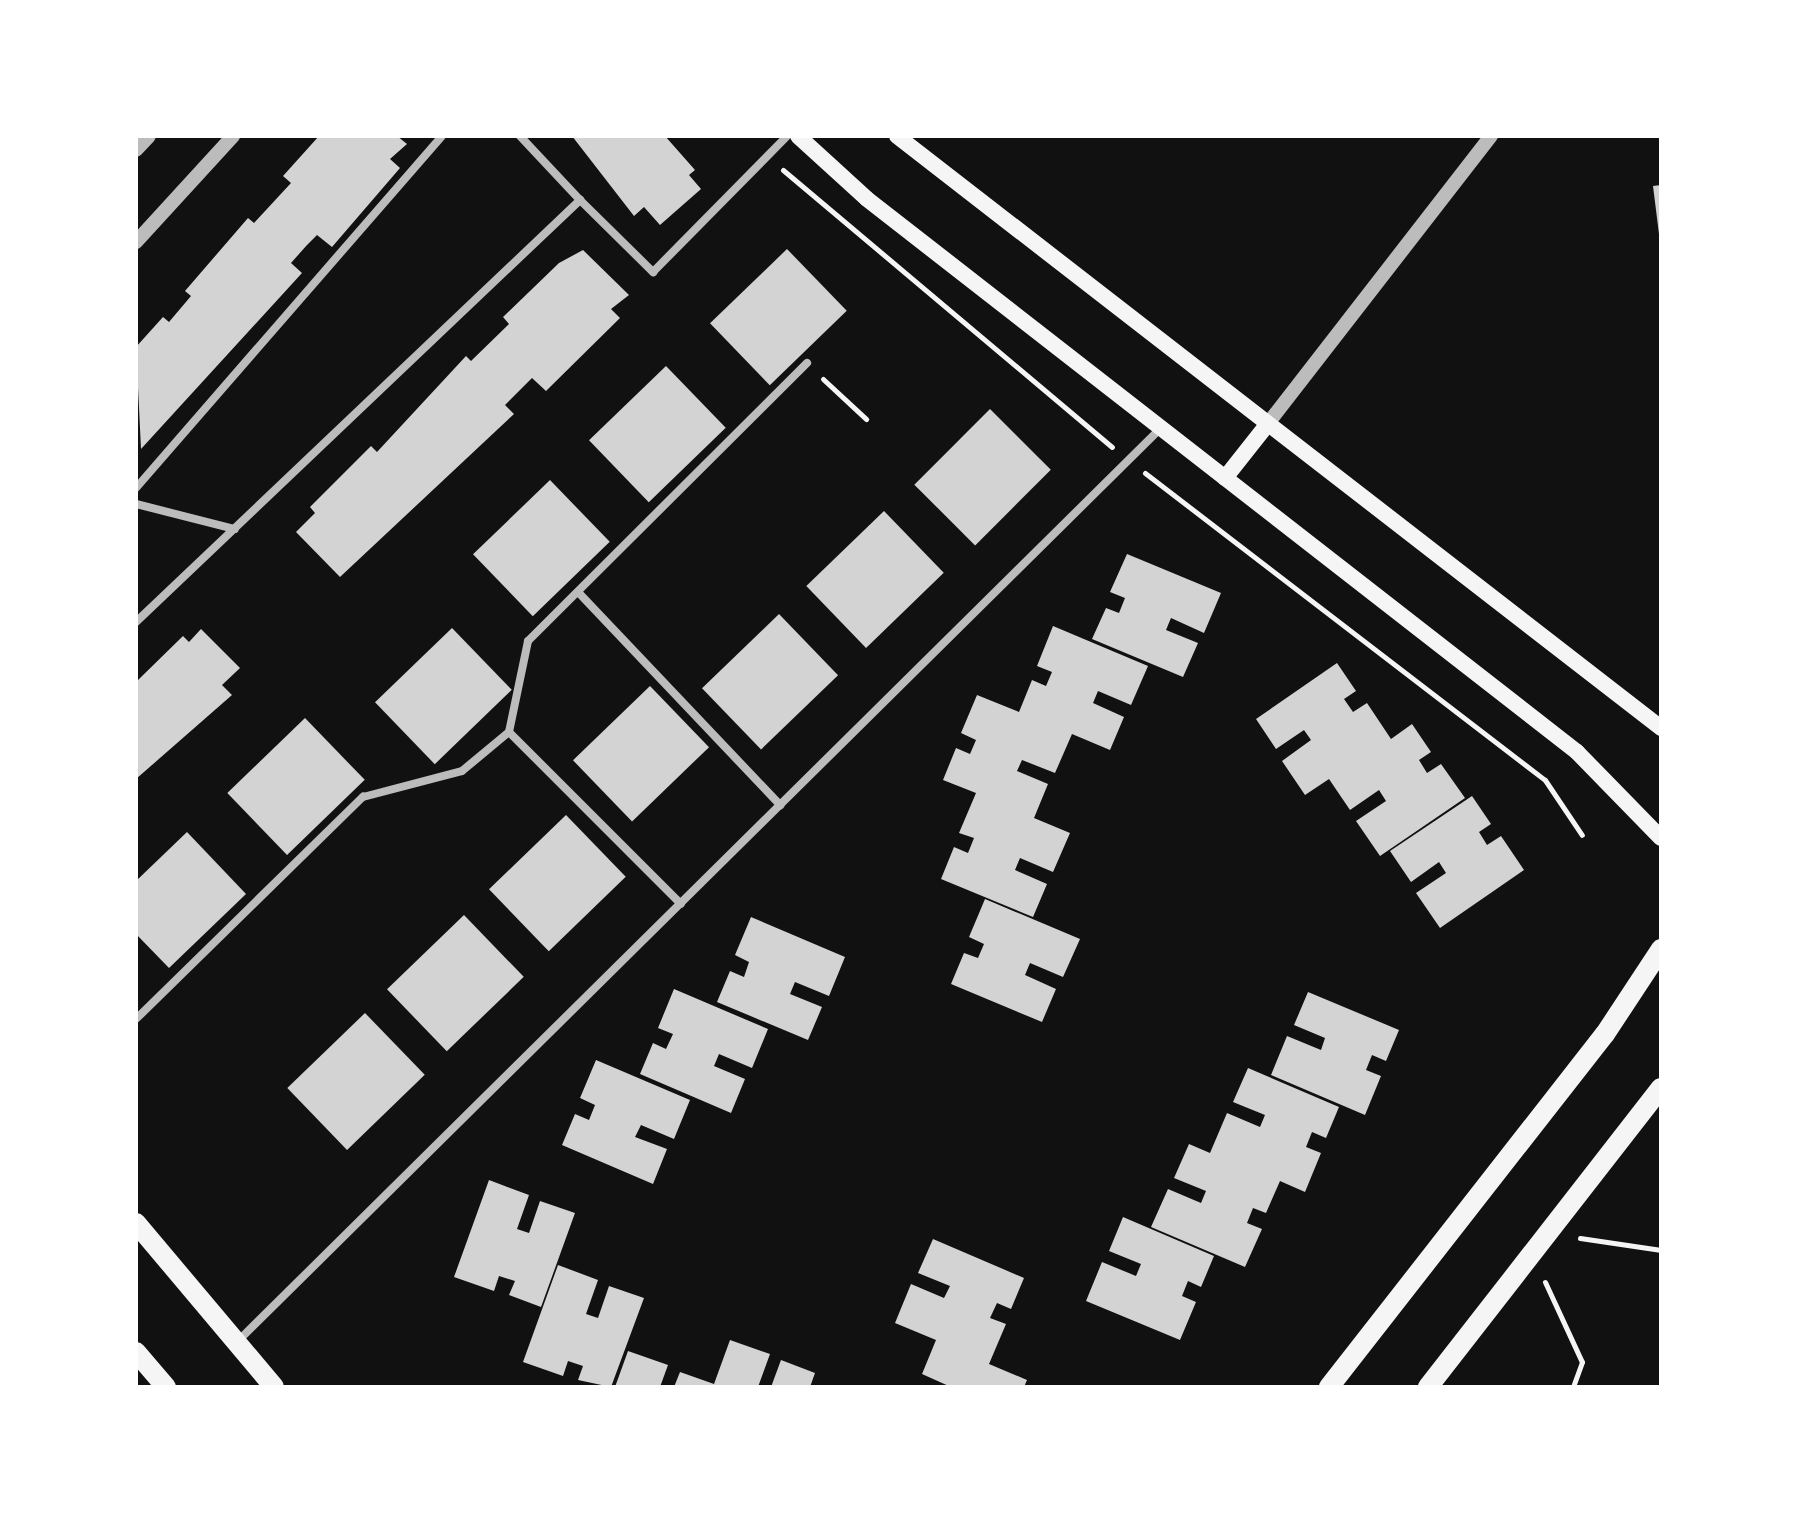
<!DOCTYPE html>
<style>
body{margin:0}
#map{position:relative;width:1797px;height:1523px;overflow:hidden;background:#111;font-family:Arial,sans-serif}
div>[style]{position:absolute}
.building>*{inset:0;background:#d3d3d3;transform-origin:0 0}
.path>*{height:5px;margin:-2.5px;padding:0 2.5px;transform-origin:2.5px;border-radius:2.5px;background:#f5f5f5}
.minor>*{height:8px;margin:-4px;padding:0 4px;transform-origin:4px;border-radius:4px;background:#bcbcbc}
.tertiary>*{height:14px;margin:-7px;padding:0 7px;transform-origin:7px;border-radius:7px;background:#bcbcbc}
.secondary>*{height:16px;margin:-8px;padding:0 8px;transform-origin:8px;border-radius:8px;background:#f5f5f5}
.primary>*{height:20px;margin:-10px;padding:0 10px;transform-origin:10px;border-radius:10px;background:#f5f5f5}
span{translate:-50% -50%;white-space:nowrap;text-align:center;line-height:1.15;-webkit-text-stroke:6px #fff;paint-order:stroke}
.frame{position:absolute;inset:0;border:138px solid #fff;pointer-events:none}
</style>
<div id="map">
<div class="building">
<div style="clip-path:polygon(319px 136px,397px 136px,407px 144px,390px 159px,400px 168px,332px 247px,317px 235px,307px 245px,291px 263px,302px 273px,141px 449px,136px 347px,163px 317px,169px 322px,191px 296px,185px 291px,248px 218px,254px 223px,291px 183px,283px 176px)"></div>
<div style="clip-path:polygon(572px 136px,665px 136px,695px 170px,689px 175px,701px 189px,660px 225px,644px 207px,634px 216px)"></div>
<div style="clip-path:polygon(1661px 185px,1661px 234px,1659px 234px,1653px 186px)"></div>
<div style="left:787px;top:249px;width:86px;height:107px;rotate:46deg"></div>
<div style="clip-path:polygon(583px 250px,629px 295px,611px 309px,620px 318px,546px 391px,532px 378px,505px 405px,514px 414px,340px 577px,296px 532px,315px 513px,310px 507px,371px 446px,377px 452px,466px 356px,471px 361px,509px 324px,503px 317px,559px 263px)"></div>
<div style="left:666px;top:366px;width:86px;height:107px;rotate:46deg"></div>
<div style="left:990px;top:409px;width:86px;height:107px;rotate:45deg"></div>
<div style="left:550px;top:480px;width:86px;height:107px;rotate:46deg"></div>
<div style="left:884px;top:511px;width:86px;height:108px;rotate:46deg"></div>
<div style="clip-path:polygon(1127px 554px,1221px 593px,1204px 633px,1171px 618px,1166px 630px,1198px 643px,1183px 677px,1092px 639px,1106px 608px,1119px 613px,1125px 598px,1110px 592px)"></div>
<div style="left:779px;top:614px;width:85px;height:107px;rotate:46deg"></div>
<div style="clip-path:polygon(1053px 626px,1148px 666px,1131px 705px,1098px 691px,1093px 703px,1124px 717px,1110px 750px,1072px 734px,1055px 773px,1022px 760px,1017px 771px,1048px 784px,1034px 818px,1070px 833px,1053px 872px,1020px 858px,1015px 870px,1047px 884px,1033px 917px,941px 879px,954px 847px,968px 853px,974px 838px,959px 833px,976px 793px,943px 780px,956px 748px,970px 754px,976px 740px,961px 733px,977px 695px,1019px 712px,1032px 680px,1046px 686px,1052px 672px,1037px 666px)"></div>
<div style="left:452px;top:628px;width:86px;height:107px;rotate:46deg"></div>
<div style="clip-path:polygon(201px 629px,240px 668px,222px 685px,232px 695px,136px 779px,136px 682px,183px 636px,189px 642px)"></div>
<div style="clip-path:polygon(1337px 663px,1356px 691px,1344px 699px,1353px 712px,1367px 703px,1391px 739px,1412px 724px,1431px 752px,1419px 760px,1427px 773px,1441px 764px,1465px 798px,1380px 856px,1356px 821px,1386px 801px,1379px 790px,1350px 810px,1329px 779px,1305px 795px,1282px 761px,1311px 740px,1304px 730px,1276px 749px,1256px 719px)"></div>
<div style="left:650px;top:686px;width:85px;height:107px;rotate:46deg"></div>
<div style="left:305px;top:718px;width:86px;height:108px;rotate:46deg"></div>
<div style="clip-path:polygon(1472px 796px,1491px 824px,1479px 832px,1487px 845px,1501px 836px,1524px 870px,1440px 928px,1416px 893px,1446px 873px,1439px 862px,1411px 882px,1390px 851px)"></div>
<div style="left:566px;top:815px;width:86px;height:107px;rotate:46deg"></div>
<div style="clip-path:polygon(187px 832px,246px 894px,169px 968px,136px 934px,136px 881px)"></div>
<div style="clip-path:polygon(985px 899px,1080px 939px,1063px 977px,1030px 963px,1025px 975px,1056px 989px,1042px 1022px,951px 984px,964px 953px,978px 958px,984px 944px,969px 937px)"></div>
<div style="left:464px;top:915px;width:86px;height:107px;rotate:46deg"></div>
<div style="clip-path:polygon(751px 917px,845px 957px,829px 996px,795px 982px,790px 994px,822px 1007px,808px 1040px,717px 1002px,730px 971px,744px 977px,749px 962px,735px 955px)"></div>
<div style="clip-path:polygon(674px 989px,768px 1029px,752px 1068px,719px 1054px,714px 1066px,745px 1079px,731px 1113px,640px 1074px,653px 1043px,666px 1049px,673px 1034px,658px 1028px)"></div>
<div style="clip-path:polygon(1308px 992px,1399px 1030px,1386px 1061px,1372px 1055px,1366px 1070px,1381px 1076px,1365px 1115px,1271px 1075px,1287px 1036px,1321px 1050px,1325px 1038px,1294px 1025px)"></div>
<div style="left:365px;top:1013px;width:86px;height:108px;rotate:46deg"></div>
<div style="clip-path:polygon(596px 1060px,690px 1100px,674px 1139px,641px 1125px,635px 1137px,667px 1149px,653px 1184px,562px 1145px,575px 1114px,589px 1120px,595px 1105px,580px 1098px)"></div>
<div style="clip-path:polygon(1248px 1068px,1339px 1107px,1326px 1138px,1312px 1132px,1306px 1147px,1321px 1153px,1305px 1192px,1280px 1181px,1266px 1213px,1253px 1208px,1247px 1223px,1262px 1229px,1245px 1267px,1151px 1227px,1168px 1189px,1201px 1203px,1206px 1191px,1174px 1178px,1189px 1144px,1210px 1153px,1227px 1113px,1260px 1127px,1265px 1115px,1233px 1102px)"></div>
<div style="clip-path:polygon(489px 1180px,529px 1195px,517px 1229px,529px 1233px,540px 1201px,575px 1213px,541px 1307px,509px 1295px,515px 1281px,499px 1276px,494px 1291px,454px 1277px)"></div>
<div style="clip-path:polygon(1123px 1217px,1214px 1256px,1201px 1287px,1188px 1281px,1182px 1296px,1196px 1302px,1180px 1340px,1086px 1301px,1102px 1262px,1136px 1276px,1141px 1264px,1109px 1251px)"></div>
<div style="clip-path:polygon(933px 1239px,1024px 1278px,1011px 1309px,997px 1303px,990px 1318px,1006px 1324px,989px 1364px,1027px 1380px,1024px 1387px,951px 1387px,922px 1374px,936px 1340px,895px 1323px,911px 1284px,944px 1298px,950px 1286px,918px 1273px)"></div>
<div style="clip-path:polygon(558px 1265px,598px 1280px,586px 1314px,598px 1318px,609px 1286px,644px 1298px,611px 1387px,578px 1380px,583px 1366px,568px 1361px,563px 1376px,523px 1362px)"></div>
<div style="clip-path:polygon(730px 1340px,770px 1354px,758px 1387px,674px 1387px,680px 1372px,714px 1384px)"></div>
<div style="clip-path:polygon(628px 1351px,668px 1365px,660px 1387px,615px 1387px)"></div>
<div style="clip-path:polygon(781px 1360px,815px 1373px,810px 1387px,771px 1387px)"></div>
</div>
<div class="path">
<div style="left:783px;top:170px;width:430px;rotate:40.1deg"></div>
<div style="left:823px;top:379px;width:59px;rotate:42.9deg"></div>
<div style="left:1145px;top:473px;width:504px;rotate:37.51deg"></div>
<div style="left:1545px;top:780px;width:66px;rotate:56.1deg"></div>
<div style="left:1580px;top:1238px;width:82px;rotate:8.4deg"></div>
<div style="left:1545px;top:1282px;width:88px;rotate:65.2deg"></div>
<div style="left:1582px;top:1362px;width:27px;rotate:110deg"></div>
</div>
<div class="minor">
<div style="left:580px;top:200px;width:103px;rotate:44.6deg"></div>
<div style="left:653px;top:272px;width:191px;rotate:-45.4deg"></div>
<div style="left:136px;top:488px;width:466px;rotate:-49deg"></div>
<div style="left:136px;top:504px;width:102px;rotate:14.2deg"></div>
<div style="left:578px;top:592px;width:294px;rotate:46.5deg"></div>
<div style="left:136px;top:622px;width:613px;rotate:-43.54deg"></div>
<div style="left:580px;top:200px;width:88px;rotate:-133.2deg"></div>
<div style="left:509px;top:732px;width:243px;rotate:45deg"></div>
<div style="left:136px;top:1019px;width:318px;rotate:-44.4deg"></div>
<div style="left:363px;top:797px;width:102px;rotate:-14.7deg"></div>
<div style="left:462px;top:771px;width:61px;rotate:-39.7deg"></div>
<div style="left:509px;top:732px;width:93px;rotate:-78.2deg"></div>
<div style="left:528px;top:641px;width:394px;rotate:-44.9deg"></div>
<div style="left:238px;top:1341px;width:1298px;rotate:-44.69deg"></div>
</div>
<div class="tertiary">
<div style="left:136px;top:150px;width:19px;rotate:-47deg"></div>
<div style="left:136px;top:242px;width:144px;rotate:-47.5deg"></div>
<div style="left:1266px;top:426px;width:367px;rotate:-52.2deg"></div>
</div>
<div class="secondary">
<div style="left:798px;top:136px;width:93px;rotate:42.4deg"></div>
<div style="left:867px;top:199px;width:900px;rotate:37.91deg"></div>
<div style="left:1577px;top:752px;width:120px;rotate:45.7deg"></div>
<div style="left:897px;top:136px;width:967px;rotate:37.77deg"></div>
<div style="left:1225px;top:478px;width:66px;rotate:-51.7deg"></div>
</div>
<div class="primary">
<div style="left:136px;top:1223px;width:214px;rotate:49.9deg"></div>
<div style="left:136px;top:1352px;width:46px;rotate:49.4deg"></div>
<div style="left:1329px;top:1387px;width:448px;rotate:-52deg"></div>
<div style="left:1605px;top:1034px;width:102px;rotate:-56.6deg"></div>
<div style="left:1428px;top:1387px;width:379px;rotate:-52.1deg"></div>
</div>
<div class="frame"></div>
</div>
